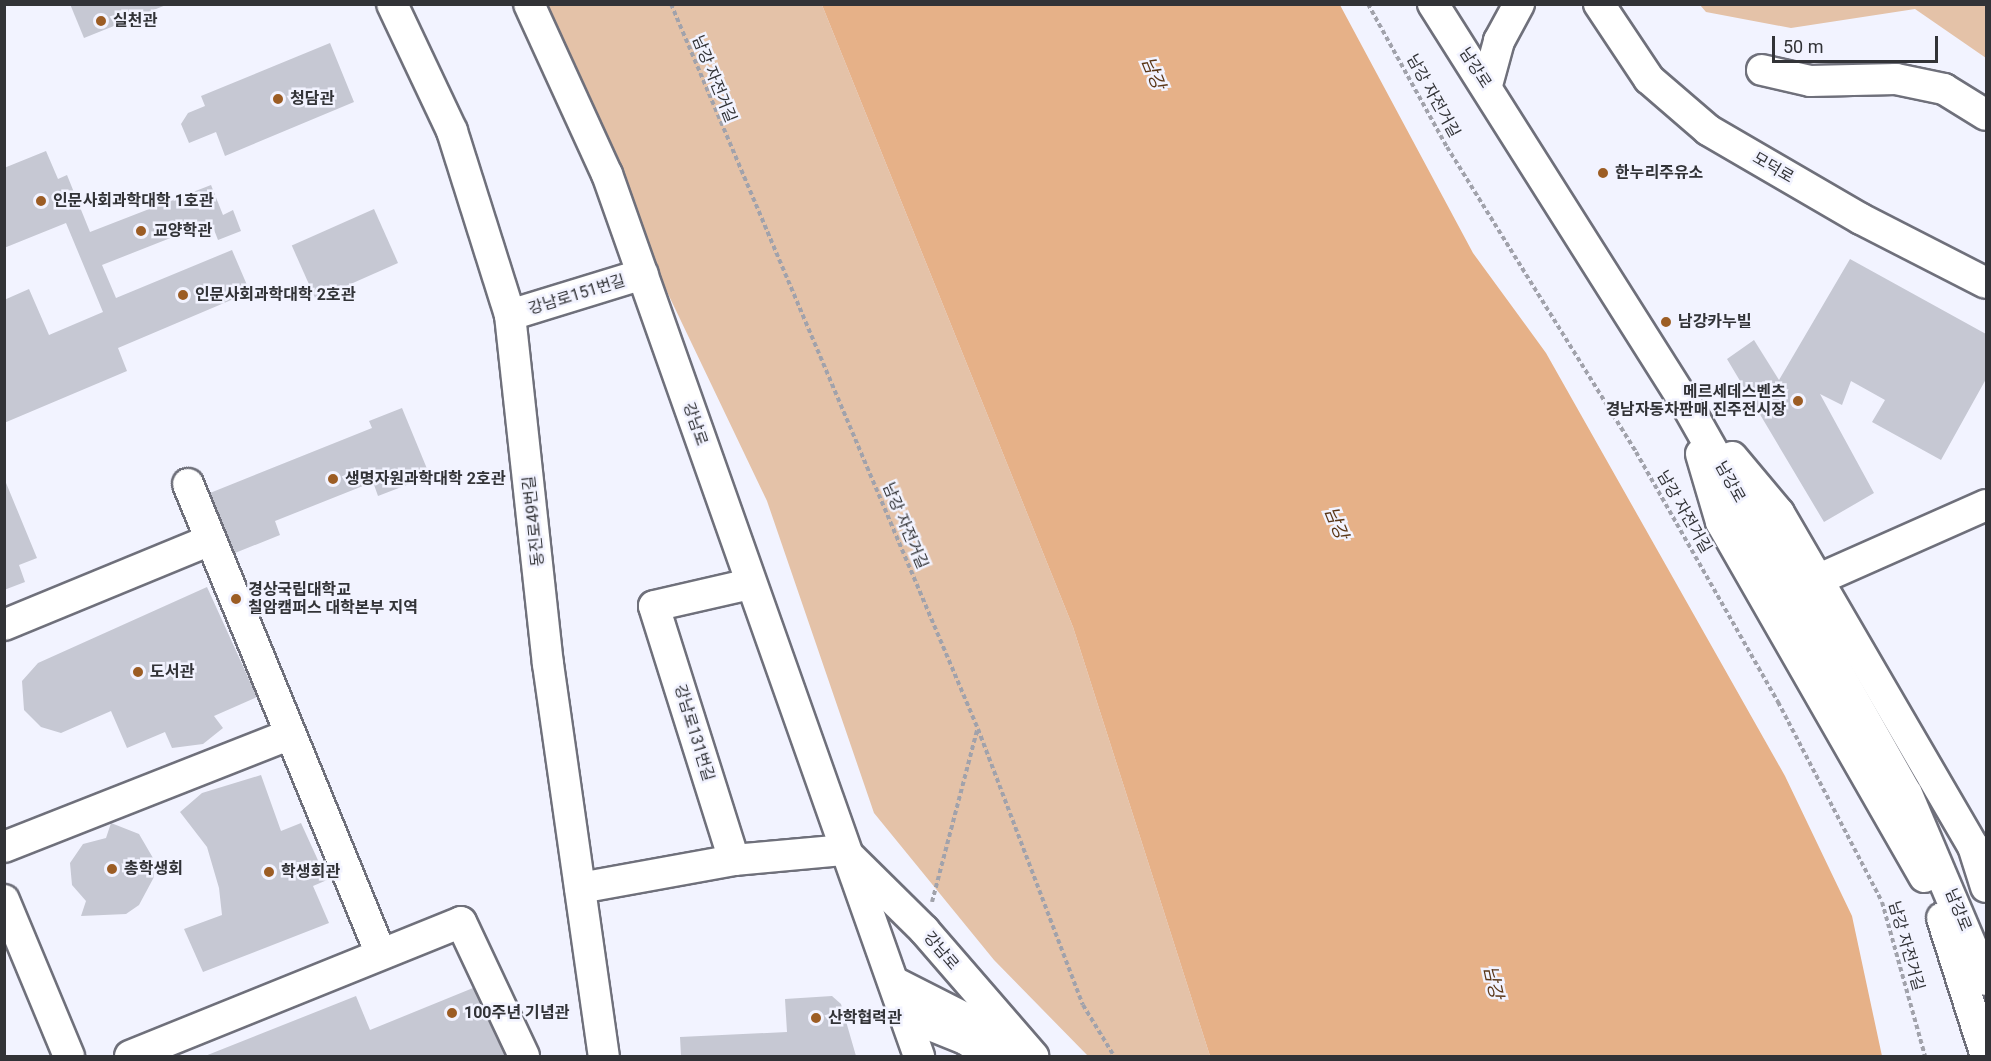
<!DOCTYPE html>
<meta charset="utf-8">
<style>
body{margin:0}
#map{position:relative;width:1991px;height:1061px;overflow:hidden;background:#f2f3ff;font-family:Roboto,"Noto Sans KR",sans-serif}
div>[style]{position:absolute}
.green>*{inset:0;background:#e4c2a8}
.water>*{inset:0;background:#e6b188}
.building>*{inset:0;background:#c6c8d3;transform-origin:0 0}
.path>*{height:4px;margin-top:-2px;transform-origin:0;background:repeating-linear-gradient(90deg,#a1a2ab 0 4.5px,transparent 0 7.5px)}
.roads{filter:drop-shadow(2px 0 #6f707b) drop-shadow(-2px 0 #6f707b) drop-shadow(0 2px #6f707b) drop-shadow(0 -2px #6f707b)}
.minor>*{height:30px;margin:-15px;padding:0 15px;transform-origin:15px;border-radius:15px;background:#fff}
.dots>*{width:16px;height:16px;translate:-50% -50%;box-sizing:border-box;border:3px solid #f2f3ff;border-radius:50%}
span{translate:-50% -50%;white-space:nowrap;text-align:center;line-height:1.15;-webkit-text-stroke:5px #f2f3ff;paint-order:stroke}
.poi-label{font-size:16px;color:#323337;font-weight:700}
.left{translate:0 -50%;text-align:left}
.right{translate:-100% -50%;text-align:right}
.street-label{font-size:16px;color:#323337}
.water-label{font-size:18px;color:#5a3617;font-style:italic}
.frame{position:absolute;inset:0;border:6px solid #323337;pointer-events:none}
.scale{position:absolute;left:1772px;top:36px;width:166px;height:27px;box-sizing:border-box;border:3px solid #323337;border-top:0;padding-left:8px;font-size:18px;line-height:21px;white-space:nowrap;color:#323337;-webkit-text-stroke:4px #f2f3ff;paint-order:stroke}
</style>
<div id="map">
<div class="green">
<div style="clip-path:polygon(530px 5px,822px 5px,1073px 627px,1210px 1056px,1088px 1056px,994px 960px,874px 813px,767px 501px)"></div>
<div style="clip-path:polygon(1700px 5px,1986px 5px,1986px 58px,1915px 9px,1791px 28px,1706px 12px)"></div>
</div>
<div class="water">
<div style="clip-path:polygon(822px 5px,1340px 5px,1473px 253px,1546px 353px,1785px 776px,1852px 916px,1882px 1056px,1210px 1056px,1073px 627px)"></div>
</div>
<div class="building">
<div style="clip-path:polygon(70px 4px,166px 4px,166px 5px,84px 38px)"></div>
<div style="clip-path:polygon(330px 43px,354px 102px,225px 156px,216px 132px,189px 143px,181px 124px,188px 113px,205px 106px,201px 96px)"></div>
<div style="clip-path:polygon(46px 151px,58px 179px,67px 175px,90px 232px,211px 185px,223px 215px,233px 210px,241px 231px,218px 240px,211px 222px,102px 265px,116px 298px,232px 250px,250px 292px,118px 348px,127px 371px,4px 423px,4px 300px,29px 289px,49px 335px,103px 312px,66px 223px,4px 248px,4px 168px)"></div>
<div style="left:374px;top:209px;width:59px;height:90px;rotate:66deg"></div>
<div style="clip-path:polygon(1850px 259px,1986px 334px,1986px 379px,1941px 460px,1872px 422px,1885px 400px,1851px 381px,1842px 405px,1820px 394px,1874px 493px,1824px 522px,1727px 359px,1754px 340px,1779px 380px)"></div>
<div style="clip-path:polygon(402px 408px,430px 476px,378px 496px,373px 482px,275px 521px,280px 535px,235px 553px,210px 493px,372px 428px,369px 421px)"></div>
<div style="clip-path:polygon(4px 478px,37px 558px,19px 565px,25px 582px,4px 590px)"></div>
<div style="clip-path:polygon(207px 587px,257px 697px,214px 716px,223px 728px,203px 744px,172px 748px,165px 732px,127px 748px,111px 711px,61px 733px,41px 727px,24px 710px,22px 681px,38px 663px)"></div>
<div style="clip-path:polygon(261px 775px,281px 831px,301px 823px,327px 880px,313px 886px,329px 923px,203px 972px,184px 929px,222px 915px,219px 888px,207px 847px,180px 812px,202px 793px)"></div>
<div style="clip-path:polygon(111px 823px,139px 834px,153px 858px,154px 877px,139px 905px,126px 914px,81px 916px,86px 901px,72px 885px,70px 863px,83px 844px,106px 838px)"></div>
<div style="clip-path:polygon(473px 988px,505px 1056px,205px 1056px,356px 996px,370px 1030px)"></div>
<div style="clip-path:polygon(832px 996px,841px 1004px,856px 1056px,681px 1056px,680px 1037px,787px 1032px,785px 999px)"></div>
</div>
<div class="path">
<div style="left:671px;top:4px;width:787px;rotate:67.05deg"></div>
<div style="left:978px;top:729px;width:295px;rotate:69.2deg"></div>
<div style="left:1083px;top:1005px;width:60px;rotate:58.7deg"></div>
<div style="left:1368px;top:4px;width:163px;rotate:61.1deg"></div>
<div style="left:1447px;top:147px;width:359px;rotate:58.2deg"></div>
<div style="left:1636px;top:452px;width:288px;rotate:60.4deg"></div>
<div style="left:1778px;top:702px;width:225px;rotate:62.5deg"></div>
<div style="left:1882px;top:902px;width:160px;rotate:74.4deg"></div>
<div style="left:932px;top:902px;width:178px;rotate:-75.3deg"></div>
</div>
<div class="roads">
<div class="minor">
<div style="left:392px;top:4px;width:140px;rotate:64.7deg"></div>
<div style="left:452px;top:131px;width:193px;rotate:72.5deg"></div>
<div style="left:510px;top:315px;width:351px;rotate:83.8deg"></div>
<div style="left:548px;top:664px;width:396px;rotate:81.9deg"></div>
<div style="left:529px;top:4px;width:187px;rotate:65.4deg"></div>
<div style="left:607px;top:174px;width:936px;rotate:70.52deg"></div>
<div style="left:1433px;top:4px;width:471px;rotate:57.7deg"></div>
<div style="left:1685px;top:402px;width:450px;rotate:60.5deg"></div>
<div style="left:1907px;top:794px;width:202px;rotate:67deg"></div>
<div style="left:1599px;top:4px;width:90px;rotate:56.3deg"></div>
<div style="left:1649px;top:79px;width:78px;rotate:40.8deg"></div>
<div style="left:1708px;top:130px;width:177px;rotate:30.2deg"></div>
<div style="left:1861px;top:219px;width:140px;rotate:27.1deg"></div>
<div style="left:1762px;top:70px;width:49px;rotate:12.9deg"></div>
<div style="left:1810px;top:81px;width:86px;rotate:-1.3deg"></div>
<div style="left:1896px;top:79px;width:49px;rotate:11.8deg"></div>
<div style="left:1944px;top:89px;width:49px;rotate:31.8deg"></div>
<div style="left:1487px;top:85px;width:46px;rotate:-74.7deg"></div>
<div style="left:1499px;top:41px;width:42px;rotate:-61.6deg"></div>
<div style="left:510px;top:315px;width:139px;rotate:-17.1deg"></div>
<div style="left:1701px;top:454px;width:71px;rotate:73.6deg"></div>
<div style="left:1721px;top:522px;width:409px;rotate:60.2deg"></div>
<div style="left:1732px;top:457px;width:73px;rotate:50deg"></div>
<div style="left:1779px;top:513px;width:385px;rotate:59.8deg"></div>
<div style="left:1973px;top:846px;width:43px;rotate:72.4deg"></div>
<div style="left:188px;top:484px;width:506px;rotate:67.69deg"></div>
<div style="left:1817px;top:580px;width:185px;rotate:-23.9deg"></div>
<div style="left:4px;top:625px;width:223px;rotate:-22.4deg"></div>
<div style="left:4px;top:847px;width:306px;rotate:-21.5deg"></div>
<div style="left:734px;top:860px;width:266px;rotate:-107.5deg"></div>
<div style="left:654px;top:606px;width:98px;rotate:-12.9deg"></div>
<div style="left:580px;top:888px;width:157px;rotate:-10.3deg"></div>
<div style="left:734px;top:860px;width:109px;rotate:-5.2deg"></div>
<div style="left:843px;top:850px;width:114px;rotate:44.6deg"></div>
<div style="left:924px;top:930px;width:167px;rotate:49.1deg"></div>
<div style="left:4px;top:900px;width:169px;rotate:67.4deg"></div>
<div style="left:1942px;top:918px;width:145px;rotate:72.3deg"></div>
<div style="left:898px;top:984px;width:126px;rotate:27deg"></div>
<div style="left:908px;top:1016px;width:61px;rotate:22deg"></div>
<div style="left:965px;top:1039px;width:31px;rotate:33deg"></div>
<div style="left:130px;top:1056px;width:357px;rotate:-22deg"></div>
<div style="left:461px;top:922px;width:148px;rotate:64.8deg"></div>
</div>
</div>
<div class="dots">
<div style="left:101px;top:21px;background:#9c5d24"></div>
<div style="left:278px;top:99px;background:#9c5d24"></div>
<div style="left:1603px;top:173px;background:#9c5d24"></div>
<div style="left:41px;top:201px;background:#9c5d24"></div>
<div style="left:141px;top:231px;background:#9c5d24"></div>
<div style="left:183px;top:295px;background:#9c5d24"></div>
<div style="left:1666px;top:322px;background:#9c5d24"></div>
<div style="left:1798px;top:401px;background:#9c5d24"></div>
<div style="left:333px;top:479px;background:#9c5d24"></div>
<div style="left:236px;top:599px;background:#9c5d24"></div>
<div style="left:138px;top:672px;background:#9c5d24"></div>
<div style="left:112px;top:869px;background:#9c5d24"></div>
<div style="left:269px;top:872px;background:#9c5d24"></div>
<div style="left:452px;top:1013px;background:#9c5d24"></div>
<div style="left:816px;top:1018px;background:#9c5d24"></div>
</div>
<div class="poi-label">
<span class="left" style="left:113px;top:21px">실천관</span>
<span class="left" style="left:290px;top:99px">청담관</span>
<span class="left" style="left:1615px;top:173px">한누리주유소</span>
<span class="left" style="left:53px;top:201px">인문사회과학대학 1호관</span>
<span class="left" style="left:153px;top:231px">교양학관</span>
<span class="left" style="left:195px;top:295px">인문사회과학대학 2호관</span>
<span class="left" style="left:1678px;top:322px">남강카누빌</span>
<span class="right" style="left:1786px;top:401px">메르세데스벤츠<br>경남자동차판매 진주전시장</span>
<span class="left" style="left:345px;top:479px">생명자원과학대학 2호관</span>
<span class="left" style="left:248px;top:599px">경상국립대학교<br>칠암캠퍼스 대학본부 지역</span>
<span class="left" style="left:150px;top:672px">도서관</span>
<span class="left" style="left:124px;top:869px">총학생회</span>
<span class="left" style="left:281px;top:872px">학생회관</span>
<span class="left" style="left:464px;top:1013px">100주년 기념관</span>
<span class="left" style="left:828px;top:1018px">산학협력관</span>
</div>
<div class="street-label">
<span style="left:1475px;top:68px;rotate:57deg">남강로</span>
<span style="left:714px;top:79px;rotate:68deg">남강 자전거길</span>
<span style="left:1433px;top:96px;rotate:61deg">남강 자전거길</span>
<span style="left:1773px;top:168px;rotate:30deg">모덕로</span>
<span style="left:577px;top:295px;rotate:-17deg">강남로151번길</span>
<span style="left:695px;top:424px;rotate:71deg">강남로</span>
<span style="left:1730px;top:482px;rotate:61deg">남강로</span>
<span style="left:1684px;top:512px;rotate:60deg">남강 자전거길</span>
<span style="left:534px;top:521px;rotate:-96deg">동진로49번길</span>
<span style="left:905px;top:526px;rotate:67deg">남강 자전거길</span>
<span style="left:694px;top:733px;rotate:73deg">강남로131번길</span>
<span style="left:1958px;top:910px;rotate:68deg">남강로</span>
<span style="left:1906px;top:946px;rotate:74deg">남강 자전거길</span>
<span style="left:941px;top:951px;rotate:50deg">강남로</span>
</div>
<div class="water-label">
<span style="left:1153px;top:73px;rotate:68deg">남강</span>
<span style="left:1336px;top:523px;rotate:68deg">남강</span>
<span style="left:1493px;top:982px;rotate:78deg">남강</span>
</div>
<div class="frame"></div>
<div class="scale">50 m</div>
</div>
